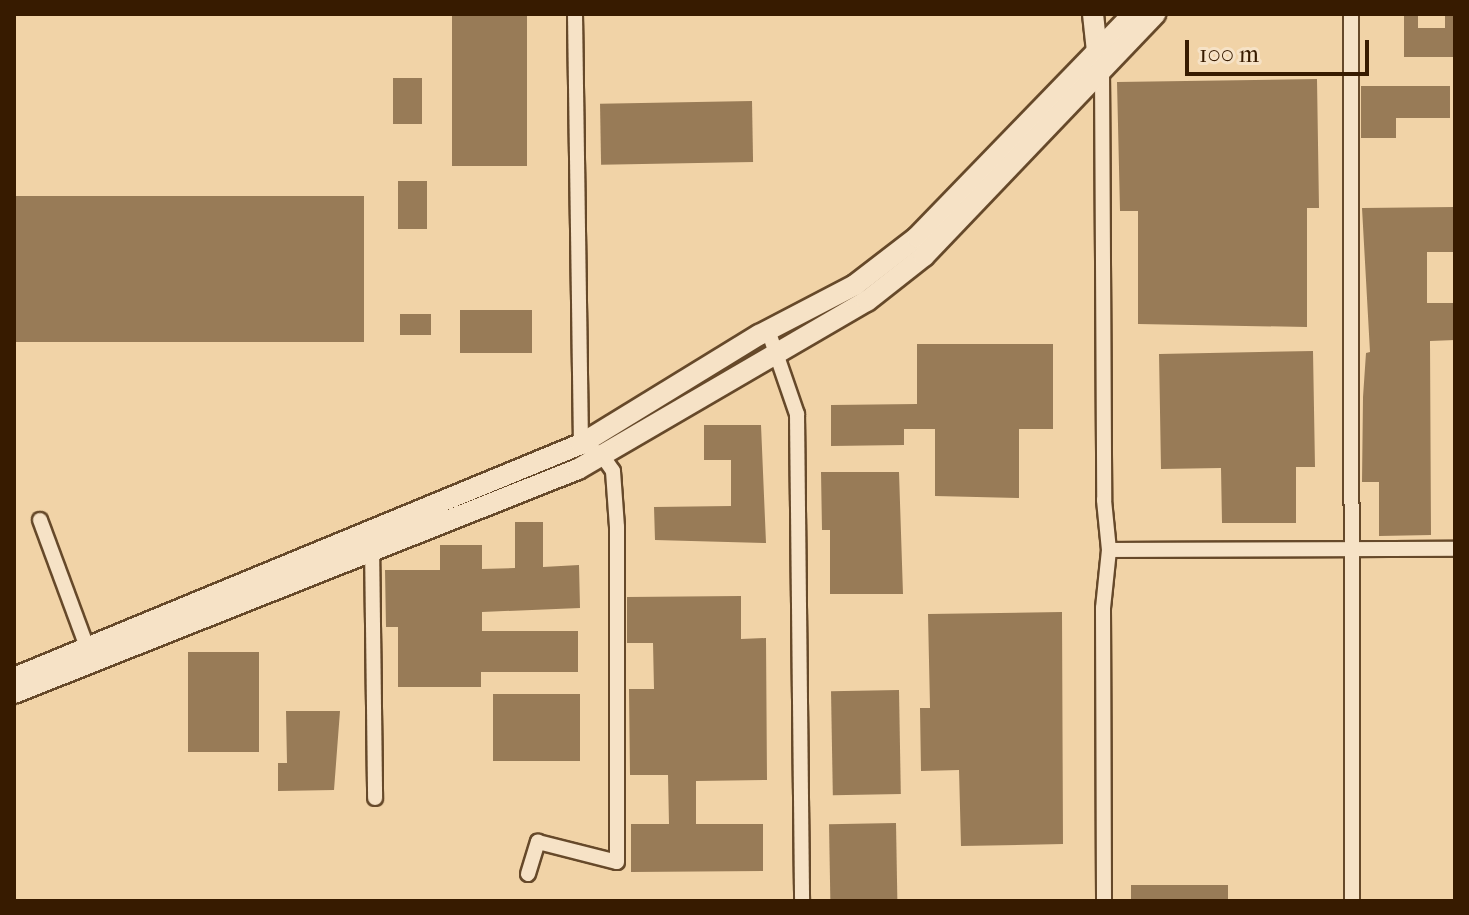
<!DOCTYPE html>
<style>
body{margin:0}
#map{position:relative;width:1469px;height:915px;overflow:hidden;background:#f1d3a7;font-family:"IM FELL French Canon",serif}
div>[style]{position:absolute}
.building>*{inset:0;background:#987b57;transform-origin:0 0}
.roads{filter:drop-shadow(2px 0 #66492a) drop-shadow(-2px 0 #66492a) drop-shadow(0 2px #66492a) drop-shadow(0 -2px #66492a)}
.street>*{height:14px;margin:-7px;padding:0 7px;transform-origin:7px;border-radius:7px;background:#f6e2c6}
.secondary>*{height:20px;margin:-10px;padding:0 10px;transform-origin:10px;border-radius:10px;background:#f6e2c6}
span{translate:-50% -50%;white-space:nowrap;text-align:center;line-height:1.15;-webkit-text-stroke:6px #f6e2c6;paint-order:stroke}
.frame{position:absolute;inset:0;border:16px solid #371b00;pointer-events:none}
.scale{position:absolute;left:1185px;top:40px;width:184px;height:36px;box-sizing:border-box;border:4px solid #371b00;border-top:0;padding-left:10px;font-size:24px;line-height:28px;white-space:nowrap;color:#371b00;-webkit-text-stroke:6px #f6e2c6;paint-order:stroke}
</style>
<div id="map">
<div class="building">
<div style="left:452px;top:14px;width:75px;height:152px"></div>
<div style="clip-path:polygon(1404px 14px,1418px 14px,1418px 28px,1445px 28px,1445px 14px,1455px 14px,1455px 57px,1404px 57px)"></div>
<div style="left:422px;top:78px;width:46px;height:29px;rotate:90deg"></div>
<div style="clip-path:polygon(1317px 79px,1319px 208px,1307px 208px,1307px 327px,1138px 324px,1138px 211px,1120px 211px,1117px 82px)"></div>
<div style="clip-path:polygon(1361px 86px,1450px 86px,1450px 118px,1396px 118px,1396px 138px,1361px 138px)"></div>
<div style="left:752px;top:101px;width:61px;height:152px;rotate:89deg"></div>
<div style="left:398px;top:181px;width:29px;height:48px"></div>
<div style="left:364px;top:196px;width:146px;height:350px;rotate:90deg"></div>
<div style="clip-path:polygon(1455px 207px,1455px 252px,1427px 252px,1427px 303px,1455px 303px,1455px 340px,1430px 341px,1431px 535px,1379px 536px,1379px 482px,1362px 482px,1363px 397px,1366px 353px,1370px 352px,1362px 208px)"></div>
<div style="left:460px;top:310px;width:72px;height:43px"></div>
<div style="left:400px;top:314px;width:31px;height:21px"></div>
<div style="clip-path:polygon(917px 344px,1053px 344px,1053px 429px,1019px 429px,1019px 498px,935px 496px,935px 429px,904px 429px,904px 445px,831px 446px,831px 405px,917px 404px)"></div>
<div style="clip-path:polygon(1313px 351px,1315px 467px,1296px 467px,1296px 523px,1222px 523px,1221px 468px,1161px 469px,1159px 354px)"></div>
<div style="clip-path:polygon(704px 425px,761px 425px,766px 543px,655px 540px,654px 507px,731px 506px,731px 460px,704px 460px)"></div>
<div style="clip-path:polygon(821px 472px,899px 472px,903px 594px,830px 594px,830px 530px,822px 530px)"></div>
<div style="clip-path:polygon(515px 522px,543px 522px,543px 567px,579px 565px,580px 608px,482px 612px,482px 631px,578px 631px,578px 672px,481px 672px,481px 687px,398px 687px,398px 627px,386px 627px,385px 570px,440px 570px,440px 545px,482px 545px,482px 569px,515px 568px)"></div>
<div style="clip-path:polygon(741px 596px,741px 639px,766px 638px,767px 780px,696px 781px,696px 824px,763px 824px,763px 871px,631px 872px,631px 824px,669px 824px,668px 775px,630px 775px,629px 689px,654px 689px,653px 643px,627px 643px,627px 597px)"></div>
<div style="clip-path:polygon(1062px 612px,1063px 844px,961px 846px,959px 770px,921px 771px,920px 708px,930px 708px,928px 614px)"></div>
<div style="left:188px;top:652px;width:71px;height:100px"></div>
<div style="left:899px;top:690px;width:104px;height:68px;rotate:89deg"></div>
<div style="left:493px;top:694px;width:87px;height:67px"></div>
<div style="clip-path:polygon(286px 711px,340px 711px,334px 790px,278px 791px,278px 763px,287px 763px)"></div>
<div style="left:896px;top:823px;width:78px;height:67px;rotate:89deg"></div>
<div style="left:1131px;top:885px;width:97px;height:16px"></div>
</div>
<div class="roads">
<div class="street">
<div style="left:1351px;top:14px;width:887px;rotate:89.94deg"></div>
<div style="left:1102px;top:70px;width:430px;rotate:89.7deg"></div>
<div style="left:1104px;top:500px;width:50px;rotate:84.3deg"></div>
<div style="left:1109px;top:550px;width:58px;rotate:95.9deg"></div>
<div style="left:1103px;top:608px;width:293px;rotate:89.8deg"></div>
<div style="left:768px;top:330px;width:89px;rotate:71deg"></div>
<div style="left:797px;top:414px;width:487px;rotate:89.4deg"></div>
<div style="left:40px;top:520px;width:135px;rotate:69.7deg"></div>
<div style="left:372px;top:543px;width:255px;rotate:89.3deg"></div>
<div style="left:1109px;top:550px;width:346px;rotate:-0.2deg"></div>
<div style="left:528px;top:874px;width:34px;rotate:-73deg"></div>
<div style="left:538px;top:842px;width:81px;rotate:14.2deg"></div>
<div style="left:617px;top:862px;width:335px;rotate:-90deg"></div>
<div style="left:617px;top:527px;width:56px;rotate:-94.1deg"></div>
<div style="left:613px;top:471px;width:19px;rotate:-125deg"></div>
<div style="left:602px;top:455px;width:24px;rotate:-152deg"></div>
<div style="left:581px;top:444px;width:430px;rotate:-90.8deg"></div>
</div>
<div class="secondary">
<div style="left:1093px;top:14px;width:47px;rotate:83.9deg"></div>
<div style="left:14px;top:678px;width:613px;rotate:-22.43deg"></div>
<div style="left:581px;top:444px;width:209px;rotate:-31.5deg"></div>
<div style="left:759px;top:335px;width:108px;rotate:-27.5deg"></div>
<div style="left:855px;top:285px;width:78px;rotate:-37.7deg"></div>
<div style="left:917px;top:237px;width:310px;rotate:-45.9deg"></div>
<div style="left:14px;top:693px;width:607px;rotate:-21.66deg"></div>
<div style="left:578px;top:469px;width:334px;rotate:-30.2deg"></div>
<div style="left:867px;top:301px;width:73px;rotate:-38.3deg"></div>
<div style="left:924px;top:256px;width:335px;rotate:-46.3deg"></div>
</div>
</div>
<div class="frame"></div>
<div class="scale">100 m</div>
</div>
